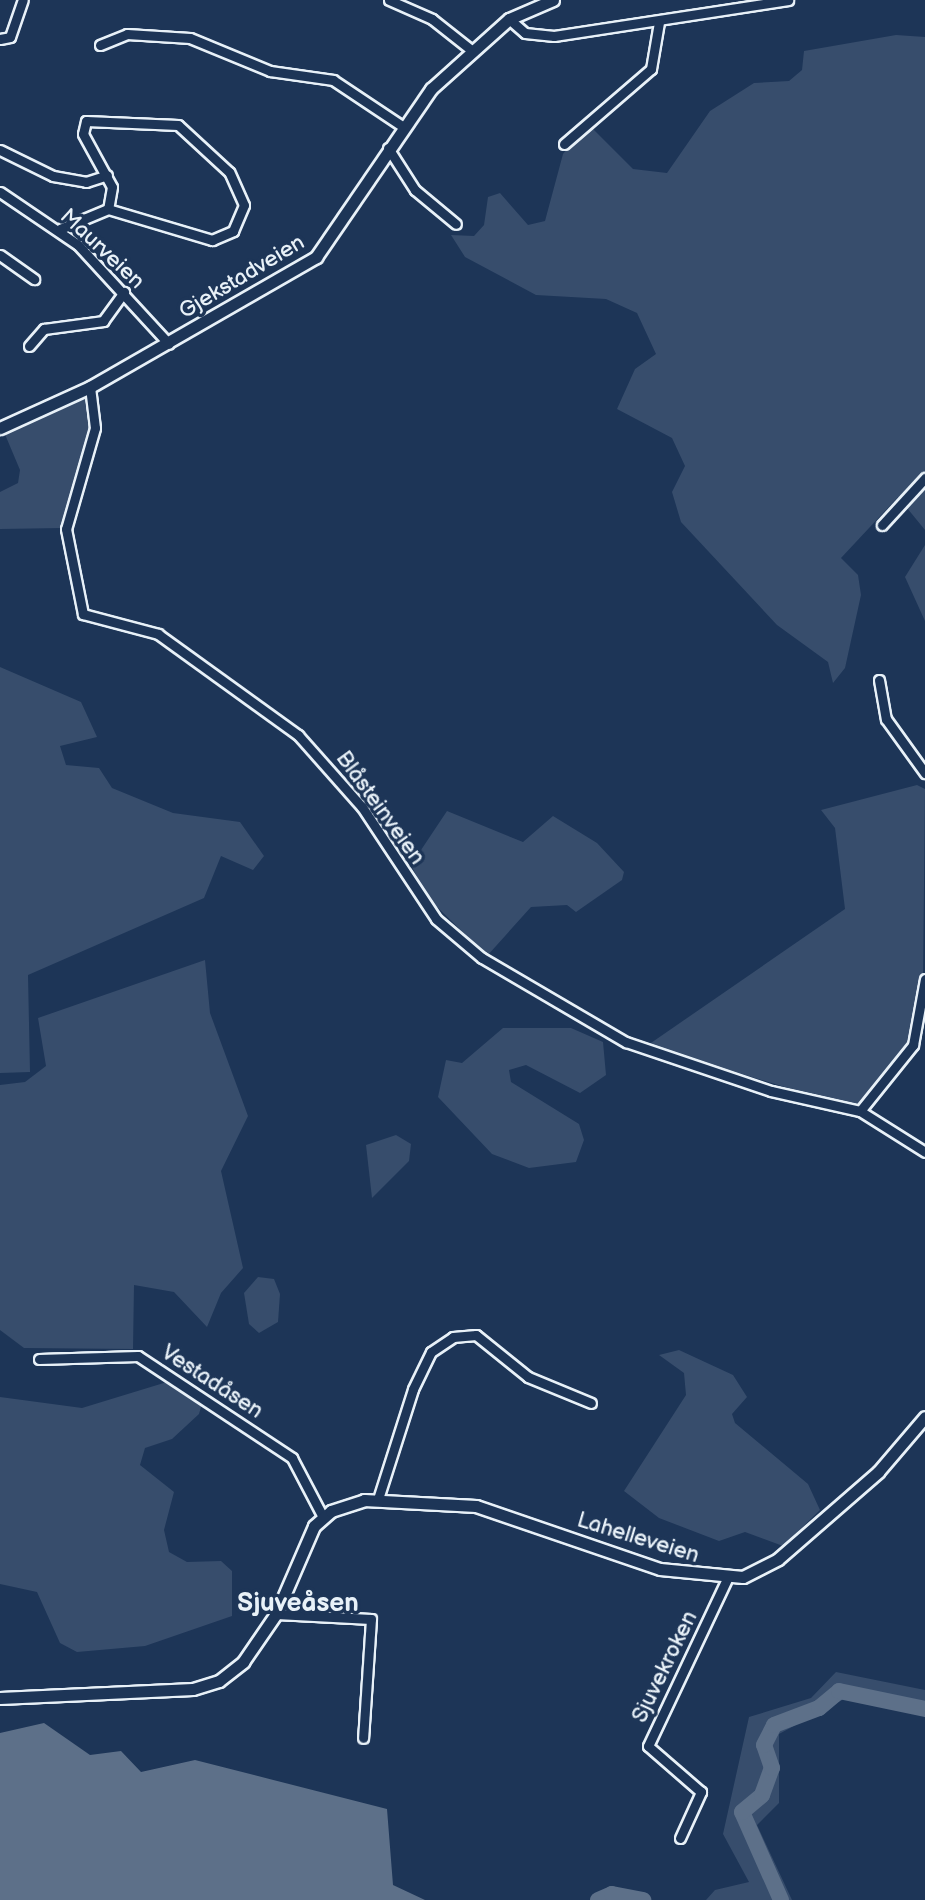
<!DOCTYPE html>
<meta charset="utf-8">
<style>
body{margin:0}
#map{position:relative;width:925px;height:1900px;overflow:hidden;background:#1d3557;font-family:"Balsamiq Sans",sans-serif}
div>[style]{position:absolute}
.green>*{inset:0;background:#374d6c}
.water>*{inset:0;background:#5d7089}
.river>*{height:16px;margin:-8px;padding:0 8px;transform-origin:8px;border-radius:8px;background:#5d7089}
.roads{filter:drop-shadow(2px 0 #e8f1f8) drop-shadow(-2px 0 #e8f1f8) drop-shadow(0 2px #e8f1f8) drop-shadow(0 -2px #e8f1f8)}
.minor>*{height:9px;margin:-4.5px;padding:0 4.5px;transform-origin:4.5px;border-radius:4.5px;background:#1d3557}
.tertiary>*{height:11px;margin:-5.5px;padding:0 5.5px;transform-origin:5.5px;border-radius:5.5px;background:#1d3557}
span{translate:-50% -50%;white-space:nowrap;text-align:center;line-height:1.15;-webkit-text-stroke:7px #1d3557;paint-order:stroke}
.street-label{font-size:22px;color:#e8f1f8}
.quarter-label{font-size:26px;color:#e8f1f8;font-weight:700}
</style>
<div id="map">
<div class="green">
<div style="clip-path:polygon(896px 35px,925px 37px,925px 530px,898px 497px,841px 558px,858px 575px,861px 595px,845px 668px,833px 683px,828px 662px,777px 625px,681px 522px,672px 492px,685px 466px,672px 438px,617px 409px,635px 369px,656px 354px,637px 313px,606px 299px,536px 295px,465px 257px,451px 235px,474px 236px,484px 225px,488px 197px,500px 193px,528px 225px,545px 221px,563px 154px,582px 131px,592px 128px,633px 169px,667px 173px,710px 111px,754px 83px,789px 81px,802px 70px,804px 51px)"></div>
<div style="clip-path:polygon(87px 398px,91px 435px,62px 528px,0 529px,0 492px,18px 483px,20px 470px,4px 432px)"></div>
<div style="clip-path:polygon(925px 545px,925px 621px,905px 577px)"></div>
<div style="clip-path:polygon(0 667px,81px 702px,97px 737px,60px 746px,66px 765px,99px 768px,112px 788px,173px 813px,240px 822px,264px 856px,253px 870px,221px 856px,204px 898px,28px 975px,30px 1072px,0 1073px)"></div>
<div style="clip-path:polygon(917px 785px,925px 789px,923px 980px,912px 1038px,871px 1095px,853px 1108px,648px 1045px,845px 909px,835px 828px,821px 810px)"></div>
<div style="clip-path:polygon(447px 811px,523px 842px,553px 816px,597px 843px,624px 872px,622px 880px,576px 912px,567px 905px,531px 907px,487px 956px,427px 897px,411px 865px)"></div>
<div style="clip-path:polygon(205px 960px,210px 1013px,248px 1116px,221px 1171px,243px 1268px,221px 1293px,207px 1327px,174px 1292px,134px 1285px,133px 1349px,24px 1348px,0 1330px,0 1085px,25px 1082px,46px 1066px,38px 1018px)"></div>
<div style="clip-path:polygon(503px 1028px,571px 1028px,603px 1042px,606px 1075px,580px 1093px,526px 1065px,509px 1070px,511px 1082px,579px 1124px,584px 1140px,576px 1162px,529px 1168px,492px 1154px,438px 1097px,446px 1060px,462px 1063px)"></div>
<div style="clip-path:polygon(396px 1135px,411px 1144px,409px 1161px,372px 1198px,366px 1145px)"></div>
<div style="clip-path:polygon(258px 1277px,274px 1279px,280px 1294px,278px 1322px,259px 1333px,249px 1324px,244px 1293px)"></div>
<div style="clip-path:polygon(679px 1350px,733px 1375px,747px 1397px,732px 1414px,735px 1423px,808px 1484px,820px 1510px,783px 1546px,745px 1532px,719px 1541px,659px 1518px,624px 1491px,686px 1395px,684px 1373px,659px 1355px)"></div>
<div style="clip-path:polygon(167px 1382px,203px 1400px,199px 1414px,172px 1439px,145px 1448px,140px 1465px,174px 1492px,164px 1530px,169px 1552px,187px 1562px,221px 1561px,232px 1571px,232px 1616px,145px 1646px,77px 1652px,60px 1643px,37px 1592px,0 1584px,0 1397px,82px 1408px)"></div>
<div style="clip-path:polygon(836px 1672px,925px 1690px,925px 1714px,844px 1699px,779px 1734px,779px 1803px,757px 1825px,792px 1900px,706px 1900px,715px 1890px,749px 1882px,723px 1834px,749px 1717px,811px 1698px)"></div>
</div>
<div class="water">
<div style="clip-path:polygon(44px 1723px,90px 1755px,121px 1751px,141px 1772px,195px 1760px,387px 1809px,393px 1885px,425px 1900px,0 1900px,0 1733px)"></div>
</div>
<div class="river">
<div style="left:598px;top:1900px;width:15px;rotate:-23deg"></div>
<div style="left:612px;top:1894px;width:32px;rotate:11deg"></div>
<div style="left:781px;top:1900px;width:96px;rotate:-113.9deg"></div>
<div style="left:742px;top:1812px;width:26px;rotate:-40deg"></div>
<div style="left:762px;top:1795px;width:29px;rotate:-70deg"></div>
<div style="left:772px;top:1768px;width:24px;rotate:-109deg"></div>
<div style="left:764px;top:1745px;width:22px;rotate:-63deg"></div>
<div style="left:774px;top:1725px;width:48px;rotate:-20.7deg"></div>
<div style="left:819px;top:1708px;width:26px;rotate:-40deg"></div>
<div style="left:839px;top:1691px;width:88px;rotate:11.8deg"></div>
</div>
<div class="roads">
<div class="minor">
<div style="left:389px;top:0;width:47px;rotate:23.8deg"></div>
<div style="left:432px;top:19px;width:48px;rotate:38.3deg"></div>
<div style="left:509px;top:19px;width:21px;rotate:41deg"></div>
<div style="left:525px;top:33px;width:29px;rotate:6deg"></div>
<div style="left:554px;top:36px;width:237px;rotate:-8.7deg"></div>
<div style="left:0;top:39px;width:10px;rotate:-11deg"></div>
<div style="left:10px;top:37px;width:39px;rotate:-71deg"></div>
<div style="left:100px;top:45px;width:29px;rotate:-22deg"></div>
<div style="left:127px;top:34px;width:63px;rotate:3.6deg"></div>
<div style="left:190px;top:38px;width:87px;rotate:22.4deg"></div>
<div style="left:270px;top:71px;width:64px;rotate:8.1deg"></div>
<div style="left:333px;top:80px;width:83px;rotate:33.7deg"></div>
<div style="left:564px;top:144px;width:115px;rotate:-40.8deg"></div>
<div style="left:651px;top:69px;width:48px;rotate:-80.3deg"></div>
<div style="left:388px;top:148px;width:50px;rotate:57.3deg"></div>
<div style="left:415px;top:190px;width:53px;rotate:39.7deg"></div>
<div style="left:0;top:150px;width:59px;rotate:26.1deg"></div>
<div style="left:53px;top:176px;width:34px;rotate:10deg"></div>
<div style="left:86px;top:182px;width:22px;rotate:-18deg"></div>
<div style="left:0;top:192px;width:94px;rotate:34.2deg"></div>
<div style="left:78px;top:245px;width:134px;rotate:47.4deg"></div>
<div style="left:60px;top:229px;width:52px;rotate:-22.6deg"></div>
<div style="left:108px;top:209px;width:109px;rotate:16.6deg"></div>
<div style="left:212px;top:240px;width:23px;rotate:-23deg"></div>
<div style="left:233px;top:231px;width:28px;rotate:-67deg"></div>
<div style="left:244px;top:205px;width:36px;rotate:-114deg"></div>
<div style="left:229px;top:172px;width:69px;rotate:-137.3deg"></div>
<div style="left:178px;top:125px;width:92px;rotate:-177.5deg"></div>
<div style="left:86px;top:121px;width:13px;rotate:103deg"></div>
<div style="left:83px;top:134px;width:60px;rotate:61.3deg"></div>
<div style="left:112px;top:187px;width:22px;rotate:100deg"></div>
<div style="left:0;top:255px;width:42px;rotate:35.2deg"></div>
<div style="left:29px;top:346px;width:23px;rotate:-49deg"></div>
<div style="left:44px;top:329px;width:60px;rotate:-7.7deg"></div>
<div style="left:103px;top:321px;width:36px;rotate:-54deg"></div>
<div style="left:90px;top:387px;width:41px;rotate:83deg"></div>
<div style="left:95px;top:428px;width:105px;rotate:106deg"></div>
<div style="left:66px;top:529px;width:87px;rotate:78.7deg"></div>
<div style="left:83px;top:614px;width:78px;rotate:14.9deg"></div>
<div style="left:158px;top:634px;width:173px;rotate:35.8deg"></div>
<div style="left:298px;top:735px;width:96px;rotate:48.4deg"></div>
<div style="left:362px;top:807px;width:134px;rotate:56.5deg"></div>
<div style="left:436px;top:919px;width:60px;rotate:40.3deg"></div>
<div style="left:482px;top:958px;width:167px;rotate:30.3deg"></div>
<div style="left:626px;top:1042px;width:153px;rotate:18.7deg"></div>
<div style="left:771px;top:1091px;width:91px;rotate:12.7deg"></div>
<div style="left:860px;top:1111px;width:77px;rotate:32.2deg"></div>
<div style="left:882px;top:525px;width:64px;rotate:-47.5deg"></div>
<div style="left:879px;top:680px;width:40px;rotate:80deg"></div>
<div style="left:886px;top:719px;width:67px;rotate:54.2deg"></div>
<div style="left:860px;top:1111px;width:85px;rotate:-51.2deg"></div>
<div style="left:913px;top:1045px;width:67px;rotate:-79.7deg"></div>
<div style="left:39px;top:1359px;width:99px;rotate:-1.7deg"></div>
<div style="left:138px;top:1356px;width:185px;rotate:33.5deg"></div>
<div style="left:292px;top:1458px;width:67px;rotate:62.3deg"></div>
<div style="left:378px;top:1499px;width:115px;rotate:-72.3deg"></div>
<div style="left:413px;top:1389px;width:41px;rotate:-64.1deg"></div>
<div style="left:431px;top:1352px;width:27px;rotate:-34deg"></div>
<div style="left:453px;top:1337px;width:23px;rotate:-5deg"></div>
<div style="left:476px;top:1335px;width:67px;rotate:38.9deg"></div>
<div style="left:528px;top:1377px;width:68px;rotate:22.4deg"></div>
<div style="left:276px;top:1614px;width:95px;rotate:3deg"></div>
<div style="left:371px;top:1619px;width:119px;rotate:93.8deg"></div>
<div style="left:680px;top:1838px;width:51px;rotate:-65.5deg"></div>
<div style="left:701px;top:1792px;width:70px;rotate:-139deg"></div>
<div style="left:648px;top:1746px;width:185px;rotate:-64.7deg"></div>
</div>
<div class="tertiary">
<div style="left:0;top:428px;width:99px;rotate:-24.5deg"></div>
<div style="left:90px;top:387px;width:261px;rotate:-29.9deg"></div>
<div style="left:316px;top:257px;width:204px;rotate:-55.6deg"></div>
<div style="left:431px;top:89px;width:105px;rotate:-41.9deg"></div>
<div style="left:509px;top:19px;width:48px;rotate:-23.4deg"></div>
<div style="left:0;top:1698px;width:193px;rotate:-2.7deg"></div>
<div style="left:193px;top:1689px;width:27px;rotate:-17deg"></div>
<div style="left:219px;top:1681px;width:31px;rotate:-38deg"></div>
<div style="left:243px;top:1662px;width:58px;rotate:-55.5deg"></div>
<div style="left:276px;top:1614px;width:96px;rotate:-66.6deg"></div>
<div style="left:314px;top:1526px;width:23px;rotate:-41deg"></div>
<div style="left:331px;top:1511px;width:35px;rotate:-18deg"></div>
<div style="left:364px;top:1500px;width:112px;rotate:3.1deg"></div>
<div style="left:476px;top:1506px;width:194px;rotate:18.9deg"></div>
<div style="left:660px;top:1569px;width:83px;rotate:5.5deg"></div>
<div style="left:743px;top:1577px;width:39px;rotate:-27deg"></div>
<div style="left:778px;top:1559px;width:133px;rotate:-41deg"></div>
<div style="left:878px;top:1472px;width:72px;rotate:-49.5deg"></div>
</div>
</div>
<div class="street-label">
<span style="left:102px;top:249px;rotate:43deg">Maurveien</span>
<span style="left:242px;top:277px;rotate:-31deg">Gjekstadveien</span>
<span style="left:380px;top:808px;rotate:54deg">Blåsteinveien</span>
<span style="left:212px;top:1382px;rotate:33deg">Vestadåsen</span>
<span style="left:638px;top:1538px;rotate:17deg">Lahelleveien</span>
<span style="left:665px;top:1667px;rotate:-64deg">Sjuvekroken</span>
</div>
<div class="quarter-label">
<span style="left:298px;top:1604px">Sjuveåsen</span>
</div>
</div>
